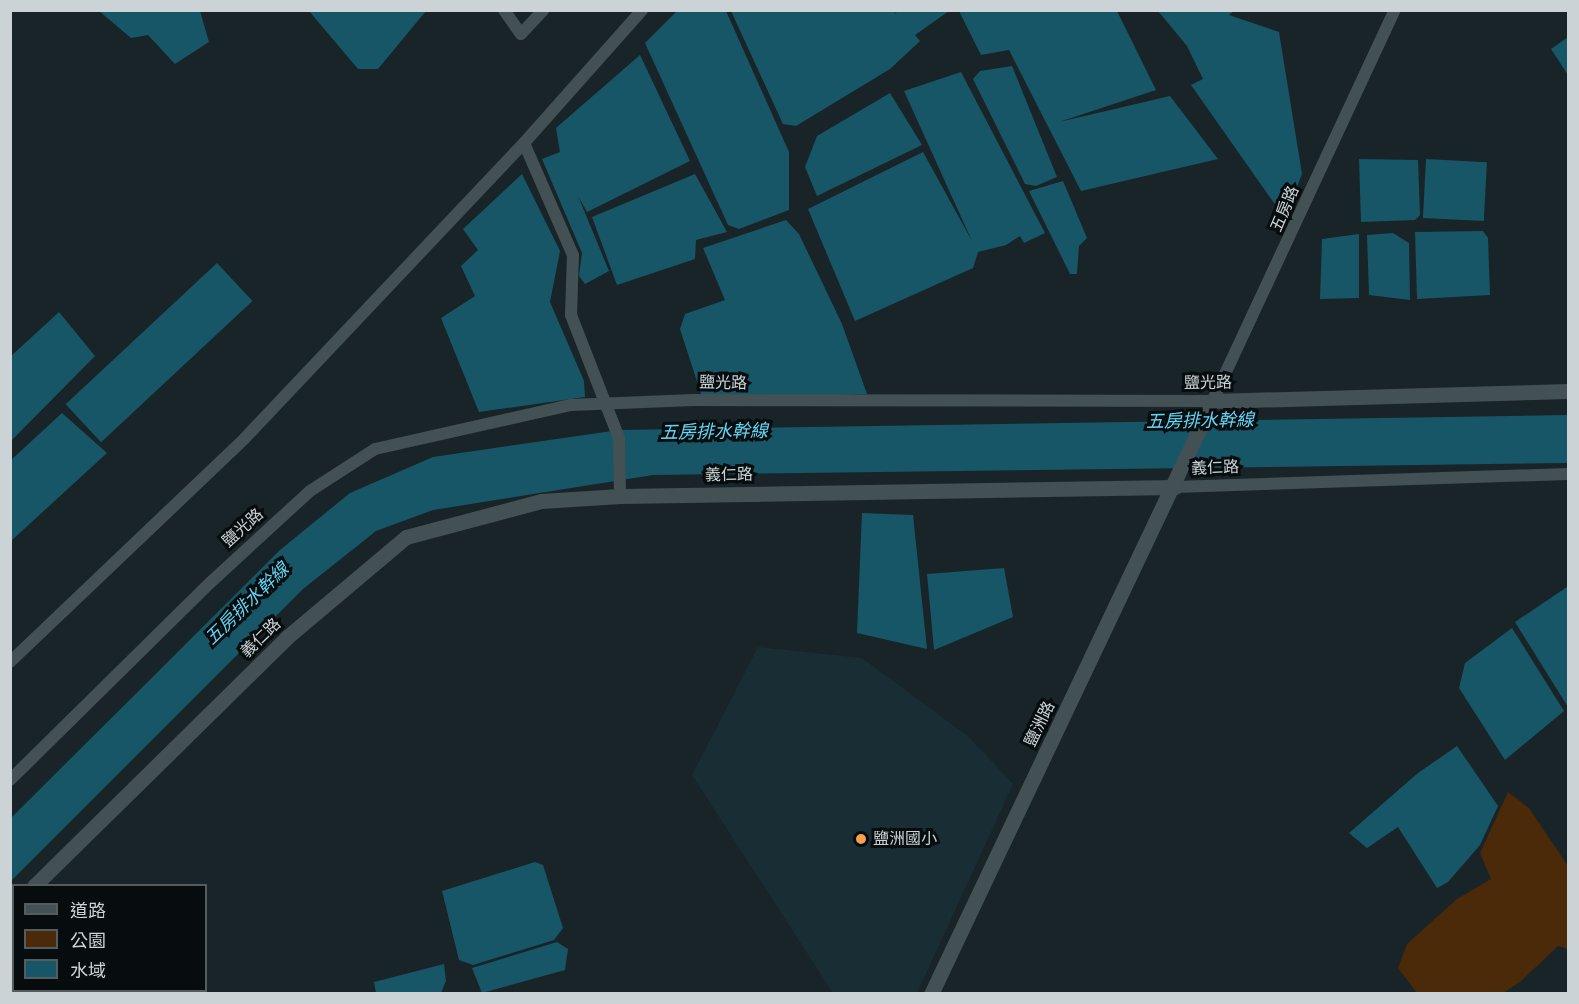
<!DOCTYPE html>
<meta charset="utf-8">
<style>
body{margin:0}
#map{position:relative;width:1579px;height:1004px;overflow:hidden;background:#182428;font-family:Roboto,"Noto Sans TC",sans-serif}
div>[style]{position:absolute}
.built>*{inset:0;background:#192e34}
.green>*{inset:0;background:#4a2a09}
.water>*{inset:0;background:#175666;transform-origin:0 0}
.minor>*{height:12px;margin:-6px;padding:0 6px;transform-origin:6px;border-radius:6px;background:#435155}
.tertiary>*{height:15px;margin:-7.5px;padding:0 7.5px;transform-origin:7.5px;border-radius:7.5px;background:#435155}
.dots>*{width:16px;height:16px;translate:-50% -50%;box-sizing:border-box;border:3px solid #070d0e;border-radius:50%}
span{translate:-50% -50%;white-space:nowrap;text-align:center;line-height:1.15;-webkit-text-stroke:6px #070d0e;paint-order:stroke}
.street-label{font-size:16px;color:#cbd3d6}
.poi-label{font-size:16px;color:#cbd3d6}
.left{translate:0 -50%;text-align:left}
.water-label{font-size:18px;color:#63d6f6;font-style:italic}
.frame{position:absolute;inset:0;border:12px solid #cbd3d6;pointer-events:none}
.legend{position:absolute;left:12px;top:884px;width:195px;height:108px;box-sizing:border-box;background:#070d0e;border:2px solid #555c5e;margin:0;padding:8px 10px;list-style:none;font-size:18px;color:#cbd3d6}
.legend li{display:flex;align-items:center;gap:12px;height:30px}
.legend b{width:30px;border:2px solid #555c5e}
</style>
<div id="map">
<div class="built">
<div style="clip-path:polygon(758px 647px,862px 658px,969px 737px,1013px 784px,917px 993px,833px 993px,692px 775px)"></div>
</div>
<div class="green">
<div style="clip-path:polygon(1508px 792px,1529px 808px,1568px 866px,1568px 949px,1558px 946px,1520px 982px,1503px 993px,1417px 993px,1398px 968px,1407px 944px,1457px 899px,1491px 879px,1480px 853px)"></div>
</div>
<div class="water">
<div style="clip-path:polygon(892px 10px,897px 15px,894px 11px,949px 11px,915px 35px,920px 41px,890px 69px,796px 126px,783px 124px,731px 11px)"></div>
<div style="clip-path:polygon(99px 11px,200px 11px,209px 42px,175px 64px,148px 35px,131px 38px)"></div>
<div style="clip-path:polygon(309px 11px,426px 11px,378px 69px,358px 69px)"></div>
<div style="clip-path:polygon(677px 11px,726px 11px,789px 152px,789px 210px,739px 229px,728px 225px,645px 43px)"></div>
<div style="clip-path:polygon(959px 11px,1117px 11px,1156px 90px,1059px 122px,1170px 96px,1218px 159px,1081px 191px,1009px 50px,981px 55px)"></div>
<div style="clip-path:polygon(1158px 11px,1234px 11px,1229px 15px,1279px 32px,1302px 174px,1290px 205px,1274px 203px,1191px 85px,1203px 79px,1187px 46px)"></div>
<div style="clip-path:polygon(1568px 37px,1568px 75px,1551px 49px)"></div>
<div style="clip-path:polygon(640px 55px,690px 161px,587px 212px,578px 196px,609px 271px,585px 284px,579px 276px,582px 253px,542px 159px,560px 152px,556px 128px)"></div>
<div style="clip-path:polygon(1012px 66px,1057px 177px,1036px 186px,1025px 184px,973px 79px,980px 71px)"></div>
<div style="clip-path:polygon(961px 72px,1045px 233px,1024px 243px,1020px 236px,1006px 245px,978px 252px,973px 268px,855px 321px,808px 209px,923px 152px,972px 241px,904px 91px)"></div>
<div style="clip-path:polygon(890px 93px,922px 145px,817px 196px,805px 167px,817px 136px)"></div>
<div style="clip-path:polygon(1359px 159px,1418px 160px,1420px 215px,1415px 220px,1361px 222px)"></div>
<div style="left:1426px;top:159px;width:61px;height:59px;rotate:3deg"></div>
<div style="clip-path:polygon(522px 174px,560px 251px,550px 302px,584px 381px,585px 397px,479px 412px,441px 318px,475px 296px,461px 266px,478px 250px,463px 229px)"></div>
<div style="clip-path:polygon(695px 174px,727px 232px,696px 240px,695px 259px,617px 285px,592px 217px)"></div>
<div style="clip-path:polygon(1063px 181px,1087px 238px,1079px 246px,1077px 274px,1070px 274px,1029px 191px)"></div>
<div style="clip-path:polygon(786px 220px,799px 234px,842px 324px,867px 394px,703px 400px,680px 329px,685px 314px,725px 300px,703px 248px)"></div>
<div style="clip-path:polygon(1483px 231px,1488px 238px,1490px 295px,1417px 299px,1415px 232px)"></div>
<div style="clip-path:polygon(1393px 233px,1409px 243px,1410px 300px,1369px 295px,1367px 235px)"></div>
<div style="clip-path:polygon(1359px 234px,1359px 298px,1320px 299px,1322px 239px)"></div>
<div style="left:217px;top:263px;width:52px;height:207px;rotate:47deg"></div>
<div style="clip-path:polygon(59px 312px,95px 356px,11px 441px,11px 356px)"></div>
<div style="clip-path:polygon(62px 413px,107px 453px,11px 541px,11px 460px)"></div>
<div style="clip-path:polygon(1568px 415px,1568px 463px,653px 475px,433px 510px,376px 531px,303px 589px,11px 881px,11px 818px,280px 550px,350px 493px,433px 457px,619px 430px)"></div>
<div style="clip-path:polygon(862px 513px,913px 515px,927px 649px,857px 633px)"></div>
<div style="clip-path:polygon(1004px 568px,1013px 617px,934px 650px,927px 574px)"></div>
<div style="clip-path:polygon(1567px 587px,1568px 589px,1568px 707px,1515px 622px)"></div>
<div style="clip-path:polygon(1512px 628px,1564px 711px,1505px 760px,1459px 688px,1465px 663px)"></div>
<div style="clip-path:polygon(1457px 746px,1498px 806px,1480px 845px,1448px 882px,1437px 888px,1398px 827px,1367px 848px,1349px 833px,1418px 773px)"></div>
<div style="clip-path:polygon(535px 862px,543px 865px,563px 928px,554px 940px,473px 965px,459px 960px,442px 891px)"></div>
<div style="clip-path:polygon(557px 942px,568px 949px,565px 970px,482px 993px,472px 968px)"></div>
<div style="clip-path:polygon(444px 964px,446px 981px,441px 993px,376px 993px,374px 982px)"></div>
</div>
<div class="minor">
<div style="left:504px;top:10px;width:29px;rotate:55deg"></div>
<div style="left:521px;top:34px;width:33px;rotate:-47deg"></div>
<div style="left:524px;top:143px;width:122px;rotate:66.4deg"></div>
<div style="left:573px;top:255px;width:60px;rotate:91.9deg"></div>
<div style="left:571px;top:315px;width:132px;rotate:68.7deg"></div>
<div style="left:619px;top:438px;width:58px;rotate:89deg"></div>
<div style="left:1204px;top:419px;width:451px;rotate:-65deg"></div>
<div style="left:1175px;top:487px;width:393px;rotate:-1.9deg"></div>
<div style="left:10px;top:662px;width:323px;rotate:-43.6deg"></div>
<div style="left:244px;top:439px;width:407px;rotate:-46.6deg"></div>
<div style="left:524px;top:143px;width:178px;rotate:-48.4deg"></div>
<div style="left:10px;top:780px;width:282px;rotate:-44.6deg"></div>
<div style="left:211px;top:582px;width:134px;rotate:-42.6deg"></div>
<div style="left:310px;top:491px;width:77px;rotate:-32.9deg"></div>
<div style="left:375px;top:449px;width:201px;rotate:-12.7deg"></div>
<div style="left:571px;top:405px;width:122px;rotate:-2.3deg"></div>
<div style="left:693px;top:400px;width:519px;rotate:0.11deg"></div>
</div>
<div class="tertiary">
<div style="left:1212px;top:401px;width:356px;rotate:-1.6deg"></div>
<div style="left:34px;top:886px;width:354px;rotate:-44.5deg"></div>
<div style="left:286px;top:638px;width:157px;rotate:-40.1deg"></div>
<div style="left:406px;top:537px;width:140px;rotate:-14.9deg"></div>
<div style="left:541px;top:501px;width:79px;rotate:-3.6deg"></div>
<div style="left:620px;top:496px;width:555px;rotate:-0.93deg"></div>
<div style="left:10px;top:909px;width:5px;rotate:-37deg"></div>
<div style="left:931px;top:994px;width:637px;rotate:-64.6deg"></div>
</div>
<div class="dots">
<div style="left:861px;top:839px;background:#f8a14a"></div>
</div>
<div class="street-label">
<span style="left:1285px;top:209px;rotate:-67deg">五房路</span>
<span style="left:723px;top:383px;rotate:1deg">鹽光路</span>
<span style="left:1208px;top:383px;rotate:-1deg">鹽光路</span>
<span style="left:1215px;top:468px;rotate:-2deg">義仁路</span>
<span style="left:729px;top:475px;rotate:-1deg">義仁路</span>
<span style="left:243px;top:528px;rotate:-42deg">鹽光路</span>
<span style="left:261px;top:638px;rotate:-44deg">義仁路</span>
<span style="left:1040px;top:724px;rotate:-64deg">鹽洲路</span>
</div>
<div class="poi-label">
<span class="left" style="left:873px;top:839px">鹽洲國小</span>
</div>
<div class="water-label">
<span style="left:1200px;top:421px;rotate:-1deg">五房排水幹線</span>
<span style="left:714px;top:432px;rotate:-1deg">五房排水幹線</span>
<span style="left:247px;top:604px;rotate:-44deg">五房排水幹線</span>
</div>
<div class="frame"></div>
<ul class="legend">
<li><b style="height:8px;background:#435155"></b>道路</li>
<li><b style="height:16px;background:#4a2a09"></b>公園</li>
<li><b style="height:16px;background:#175666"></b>水域</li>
</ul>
</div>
